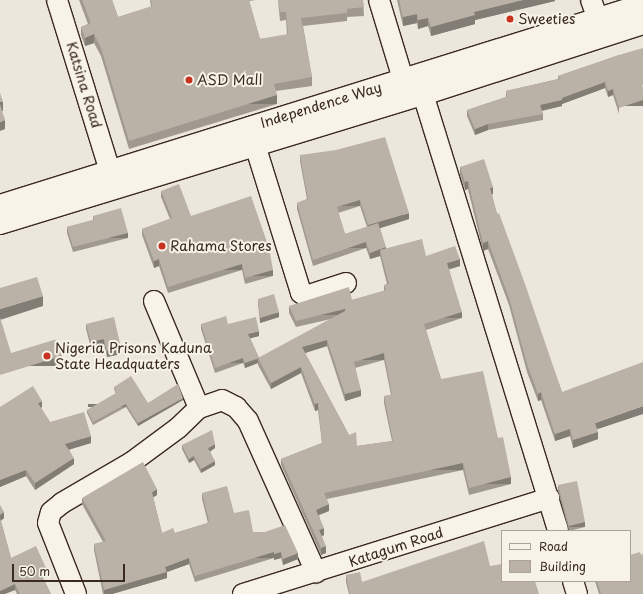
<!DOCTYPE html>
<style>
body{margin:0}
#map{position:relative;width:643px;height:594px;overflow:hidden;background:#ece7dc;font-family:"Playpen Sans",sans-serif}
div>[style]{position:absolute}
.roads{filter:drop-shadow(1px 0 #3b2a1e) drop-shadow(-1px 0 #3b2a1e) drop-shadow(0 1px #3b2a1e) drop-shadow(0 -1px #3b2a1e)}
.minor>*{height:20px;margin:-10px;padding:0 10px;transform-origin:10px;border-radius:10px;background:#f7f3e8}
.major>*{height:22px;margin:-11px;padding:0 11px;transform-origin:11px;border-radius:11px;background:#f7f3e8}
.wall>*{inset:0;background:#a09990}
.shaded-wall>*{inset:0;background:#827d75;transform-origin:0 0}
.building>*{inset:0;background:#bab2a7}
.dots>*{width:11px;height:11px;translate:-50% -50%;box-sizing:border-box;border:2px solid #f7f3e8;border-radius:50%}
span{translate:-50% -50%;white-space:nowrap;text-align:center;line-height:1.15;-webkit-text-stroke:4px #f7f3e8;paint-order:stroke}
.poi-label{font-size:14px;color:#3b2a1e}
.left{translate:0 -50%;text-align:left}
.street-label{font-size:14px;color:#3b2a1e}
.legend{position:absolute;left:501px;top:530px;width:130px;height:52px;box-sizing:border-box;background:#f7f3e8;border:1px solid #aca397;margin:0;padding:5px 7px;list-style:none;font-size:12px;color:#3b2a1e}
.legend li{display:flex;align-items:center;gap:8px;height:20px}
.legend b{width:20px;border:1px solid #aca397}
.scale{position:absolute;left:12px;top:564px;width:113px;height:18px;box-sizing:border-box;border:2px solid #3b2a1e;border-top:0;padding-left:5px;font-size:12px;line-height:14px;white-space:nowrap;color:#3b2a1e;-webkit-text-stroke:3px #f7f3e8;paint-order:stroke}
</style>
<div id="map">
<div class="roads">
<div class="minor">
<div style="left:57px;top:0;width:179px;rotate:72.8deg"></div>
<div style="left:379px;top:0;width:83px;rotate:73.1deg"></div>
<div style="left:591px;top:0;width:20px;rotate:70deg"></div>
<div style="left:423px;top:94px;width:457px;rotate:72.8deg"></div>
<div style="left:255px;top:145px;width:155px;rotate:72.7deg"></div>
<div style="left:301px;top:293px;width:6px;rotate:31deg"></div>
<div style="left:306px;top:296px;width:42px;rotate:-18deg"></div>
<div style="left:154px;top:301px;width:116px;rotate:67.2deg"></div>
<div style="left:199px;top:408px;width:24px;rotate:-19deg"></div>
<div style="left:222px;top:400px;width:16px;rotate:27deg"></div>
<div style="left:236px;top:407px;width:18px;rotate:49deg"></div>
<div style="left:248px;top:421px;width:166px;rotate:65.8deg"></div>
<div style="left:573px;top:581px;width:14px;rotate:73deg"></div>
<div style="left:76px;top:594px;width:76px;rotate:-111.5deg"></div>
<div style="left:48px;top:523px;width:11px;rotate:-75deg"></div>
<div style="left:51px;top:512px;width:14px;rotate:-39deg"></div>
<div style="left:62px;top:503px;width:81px;rotate:-30.4deg"></div>
<div style="left:132px;top:462px;width:57px;rotate:-36.5deg"></div>
<div style="left:178px;top:428px;width:29px;rotate:-44deg"></div>
<div style="left:243px;top:594px;width:321px;rotate:-17.4deg"></div>
</div>
<div class="major">
<div style="left:0;top:206px;width:674px;rotate:-17.36deg"></div>
<div style="left:0;top:223px;width:442px;rotate:-17deg"></div>
<div style="left:423px;top:94px;width:231px;rotate:-17.9deg"></div>
</div>
</div>
<div class="wall">
<div style="clip-path:polygon(79px 0,112px 0,118px 17px,151px 7px,150px 0,256px 0,249px 1px,260px 39px,287px 35px,286px 20px,280px 21px,278px 0,363px 0,364px 16px,347px 17px,347px 21px,303px 26px,312px 77px,312px 86px,276px 91px,277px 104px,129px 149px,101px 56px,94px 43px,85px 46px,81px 35px,81px 27px,88px 24px)"></div>
<div style="clip-path:polygon(397px 0,555px 0,555px 1px,475px 20px,475px 24px,431px 36px,428px 26px,418px 29px,417px 23px,403px 26px)"></div>
<div style="clip-path:polygon(619px 55px,619px 114px,613px 95px,608px 97px,605px 88px,562px 104px,562px 106px,542px 111px,543px 114px,543px 120px,488px 130px,475px 135px,467px 116px,467px 110px,506px 97px,506px 91px,558px 79px,558px 76px)"></div>
<div style="clip-path:polygon(evenodd,300px 155px,409px 219px,380px 228px,386px 249px,426px 256px,460px 266px,449px 269px,462px 318px,426px 330px,441px 379px,498px 438px,511px 484px,469px 495px,463px 470px,327px 499px,329px 511px,319px 515px,324px 535px,322px 536px,326px 553px,321px 555px,281px 465px,281px 459px,322px 443px,318px 410px,315px 411px,301px 373px,271px 389px,258px 365px,258px 363px,245px 368px,243px 363px,215px 373px,201px 329px,201px 324px,228px 324px,259px 336px,250px 338px,259px 358px,331px 319px,296px 327px,289px 313px,289px 306px,352px 300px,384px 291px,384px 285px,387px 284px,380px 256px,370px 259px,366px 248px,313px 266px,297px 209px,297px 203px,307px 199px,300px 161px,300px 155px,360px 206px,367px 227px,345px 234px,338px 213px,360px 206px,300px 155px,327px 346px,345px 401px,361px 396px,355px 368px,384px 360px,391px 395px,384px 396px,384px 403px,392px 441px,357px 446px,349px 435px,305px 353px,327px 346px)"></div>
<div style="clip-path:polygon(460px 167px,493px 194px,492px 195px,497px 214px,562px 392px,597px 430px,598px 439px,573px 448px,570px 436px,555px 441px,541px 400px,538px 401px,527px 372px,509px 305px,488px 249px,483px 251px,468px 189px,465px 190px,460px 175px)"></div>
<div style="clip-path:polygon(161px 191px,191px 216px,273px 276px,245px 284px,242px 270px,168px 293px,159px 266px,154px 268px,142px 235px,142px 229px,170px 219px,161px 197px)"></div>
<div style="clip-path:polygon(93px 216px,128px 238px,73px 252px,67px 233px,67px 227px,93px 220px)"></div>
<div style="clip-path:polygon(258px 299px,279px 317px,260px 323px,258px 304px)"></div>
<div style="clip-path:polygon(86px 324px,121px 354px,107px 357px,104px 345px,91px 348px,86px 329px)"></div>
<div style="clip-path:polygon(114px 387px,148px 403px,183px 400px,138px 426px,126px 407px,93px 425px,87px 413px,87px 410px,116px 394px,114px 389px)"></div>
<div style="clip-path:polygon(0 407px,42px 407px,41px 408px,50px 422px,91px 443px,69px 449px,74px 464px,35px 490px,26px 476px,0 487px)"></div>
<div style="clip-path:polygon(182px 445px,215px 448px,210px 451px,215px 465px,201px 473px,194px 460px,189px 463px,182px 449px)"></div>
<div style="clip-path:polygon(558px 485px,585px 527px,569px 531px,558px 491px)"></div>
<div style="clip-path:polygon(202px 493px,234px 513px,253px 532px,298px 559px,283px 565px,281px 558px,274px 560px,274px 558px,195px 582px,189px 564px,167px 572px,167px 578px,112px 594px,103px 594px,94px 550px,94px 544px,103px 542px,82px 504px,82px 498px,157px 495px,153px 497px,162px 533px,175px 533px,208px 523px,202px 499px)"></div>
<div style="clip-path:polygon(0 505px,4px 518px,1px 521px,11px 558px,46px 574px,42px 576px,51px 594px,17px 594px,15px 590px,0 594px)"></div>
<div style="clip-path:polygon(641px 555px,643px 594px,599px 594px,595px 581px,630px 581px)"></div>
<div style="clip-path:polygon(490px 566px,539px 594px,349px 594px,346px 582px,346px 575px,362px 582px)"></div>
</div>
<div class="shaded-wall">
<div style="clip-path:polygon(523px 0,555px 0,555px 1px,475px 20px,475px 24px,431px 36px,431px 27px,474px 12px)"></div>
<div style="clip-path:polygon(417px 14px,417px 23px,403px 26px,403px 17px)"></div>
<div style="clip-path:polygon(428px 18px,428px 26px,418px 29px,418px 20px)"></div>
<div style="clip-path:polygon(94px 34px,94px 43px,85px 46px,85px 38px)"></div>
<div style="clip-path:polygon(605px 82px,605px 88px,562px 104px,562px 106px,540px 111px,540px 105px)"></div>
<div style="clip-path:polygon(613px 89px,613px 95px,608px 97px,608px 91px)"></div>
<div style="left:277px;top:95px;width:9px;height:155px;rotate:90deg"></div>
<div style="left:643px;top:100px;width:6px;height:25px;rotate:90deg"></div>
<div style="left:0;top:102px;width:3px;height:9px"></div>
<div style="clip-path:polygon(5px 120px,5px 129px,0 131px,0 122px)"></div>
<div style="clip-path:polygon(488px 124px,488px 130px,475px 135px,475px 129px)"></div>
<div style="clip-path:polygon(468px 181px,468px 189px,465px 190px,465px 182px)"></div>
<div style="clip-path:polygon(493px 187px,493px 194px,490px 195px,490px 188px)"></div>
<div style="left:360px;top:200px;width:6px;height:24px;rotate:90deg"></div>
<div style="clip-path:polygon(409px 213px,409px 219px,368px 232px,368px 225px)"></div>
<div style="left:128px;top:233px;width:5px;height:57px;rotate:90deg"></div>
<div style="clip-path:polygon(488px 241px,488px 249px,483px 251px,483px 243px)"></div>
<div style="left:366px;top:242px;width:6px;height:56px;rotate:90deg"></div>
<div style="clip-path:polygon(386px 247px,386px 254px,380px 250px,380px 256px,370px 259px,370px 253px)"></div>
<div style="clip-path:polygon(159px 259px,159px 266px,154px 268px,154px 261px)"></div>
<div style="clip-path:polygon(460px 259px,460px 266px,447px 270px,447px 263px)"></div>
<div style="left:242px;top:264px;width:6px;height:77px;rotate:90deg"></div>
<div style="left:273px;top:270px;width:6px;height:29px;rotate:90deg"></div>
<div style="clip-path:polygon(43px 296px,43px 306px,0 320px,0 309px)"></div>
<div style="left:345px;top:309px;width:6px;height:50px;rotate:90deg"></div>
<div style="clip-path:polygon(279px 312px,279px 317px,260px 323px,260px 318px)"></div>
<div style="left:462px;top:312px;width:6px;height:40px;rotate:90deg"></div>
<div style="clip-path:polygon(259px 331px,259px 336px,248px 339px,248px 334px)"></div>
<div style="clip-path:polygon(104px 339px,104px 345px,91px 348px,91px 342px)"></div>
<div style="clip-path:polygon(327px 340px,327px 346px,302px 354px,302px 347px)"></div>
<div style="clip-path:polygon(121px 348px,121px 354px,107px 357px,107px 351px)"></div>
<div style="left:384px;top:353px;width:7px;height:31px;rotate:90deg"></div>
<div style="left:62px;top:356px;width:10px;height:65px;rotate:90deg"></div>
<div style="left:243px;top:358px;width:5px;height:30px;rotate:90deg"></div>
<div style="clip-path:polygon(258px 359px,258px 363px,245px 368px,245px 363px)"></div>
<div style="clip-path:polygon(301px 367px,301px 373px,271px 389px,271px 383px)"></div>
<div style="clip-path:polygon(361px 390px,361px 396px,345px 401px,345px 394px)"></div>
<div style="clip-path:polygon(541px 392px,541px 400px,538px 401px,538px 394px)"></div>
<div style="clip-path:polygon(183px 398px,183px 400px,138px 426px,138px 423px)"></div>
<div style="clip-path:polygon(42px 401px,42px 407px,38px 410px,38px 403px)"></div>
<div style="clip-path:polygon(318px 403px,318px 410px,315px 411px,315px 404px)"></div>
<div style="left:126px;top:404px;width:3px;height:38px;rotate:90deg"></div>
<div style="clip-path:polygon(643px 406px,643px 414px,595px 430px,595px 423px)"></div>
<div style="clip-path:polygon(570px 429px,570px 436px,555px 441px,555px 434px)"></div>
<div style="clip-path:polygon(598px 432px,598px 439px,573px 448px,573px 440px)"></div>
<div style="clip-path:polygon(91px 436px,91px 443px,65px 451px,65px 444px)"></div>
<div style="clip-path:polygon(215px 444px,215px 448px,208px 453px,208px 448px)"></div>
<div style="clip-path:polygon(194px 456px,194px 460px,189px 463px,189px 459px)"></div>
<div style="clip-path:polygon(74px 458px,74px 464px,35px 490px,35px 483px)"></div>
<div style="clip-path:polygon(215px 461px,215px 465px,201px 473px,201px 469px)"></div>
<div style="left:463px;top:463px;width:7px;height:142px;rotate:90deg"></div>
<div style="clip-path:polygon(26px 470px,26px 476px,0 487px,0 480px)"></div>
<div style="left:511px;top:477px;width:7px;height:43px;rotate:90deg"></div>
<div style="clip-path:polygon(157px 489px,157px 495px,152px 498px,152px 492px)"></div>
<div style="clip-path:polygon(329px 504px,329px 511px,316px 516px,316px 510px)"></div>
<div style="clip-path:polygon(4px 512px,4px 518px,0 521px,0 515px)"></div>
<div style="left:585px;top:522px;width:5px;height:16px;rotate:90deg"></div>
<div style="clip-path:polygon(324px 528px,324px 535px,319px 537px,319px 530px)"></div>
<div style="clip-path:polygon(326px 546px,326px 553px,321px 555px,321px 548px)"></div>
<div style="left:274px;top:552px;width:6px;height:83px;rotate:90deg"></div>
<div style="clip-path:polygon(281px 552px,281px 558px,274px 560px,274px 554px)"></div>
<div style="clip-path:polygon(298px 553px,298px 559px,283px 565px,283px 559px)"></div>
<div style="clip-path:polygon(189px 558px,189px 564px,167px 572px,167px 578px,112px 594px,104px 594px,104px 590px)"></div>
<div style="clip-path:polygon(46px 568px,46px 574px,39px 577px,39px 571px)"></div>
<div style="clip-path:polygon(15px 584px,15px 590px,5px 594px,0 594px,0 591px)"></div>
</div>
<div class="building">
<div style="clip-path:polygon(82px 0,112px 0,118px 17px,152px 6px,151px 0,249px 0,260px 39px,288px 34px,286px 12px,280px 12px,278px 0,363px 0,364px 7px,347px 9px,347px 13px,301px 18px,312px 77px,274px 84px,277px 95px,129px 141px,101px 48px,94px 34px,85px 38px,81px 27px,90px 24px,90px 21px)"></div>
<div style="clip-path:polygon(399px 0,523px 0,474px 12px,475px 15px,431px 27px,428px 18px,418px 20px,417px 14px,403px 17px)"></div>
<div style="clip-path:polygon(643px 48px,643px 85px,642px 85px,643px 88px,643px 100px,619px 108px,613px 89px,608px 91px,605px 82px,562px 98px,562px 100px,540px 105px,543px 114px,488px 124px,475px 129px,467px 110px,507px 97px,506px 91px,560px 79px,558px 76px,619px 55px)"></div>
<div style="clip-path:polygon(0 93px,3px 102px,0 102px)"></div>
<div style="clip-path:polygon(0 104px,5px 120px,0 122px)"></div>
<div style="clip-path:polygon(385px 137px,409px 213px,368px 225px,360px 200px,337px 207px,345px 234px,378px 223px,386px 247px,370px 253px,366px 242px,313px 260px,297px 203px,308px 199px,300px 155px,336px 150px)"></div>
<div style="clip-path:polygon(484px 159px,493px 187px,490px 188px,497px 214px,499px 213px,525px 284px,562px 392px,643px 362px,643px 406px,595px 423px,598px 432px,573px 440px,570px 429px,555px 434px,541px 392px,538px 394px,527px 364px,509px 298px,488px 241px,483px 243px,468px 181px,465px 182px,460px 167px)"></div>
<div style="clip-path:polygon(179px 184px,191px 216px,251px 196px,269px 248px,273px 270px,245px 278px,242px 264px,168px 287px,159px 259px,154px 261px,142px 229px,172px 218px,161px 191px)"></div>
<div style="clip-path:polygon(121px 208px,128px 233px,73px 247px,67px 227px,94px 220px,93px 216px)"></div>
<div style="clip-path:polygon(evenodd,422px 239px,426px 256px,455px 246px,460px 259px,447px 263px,462px 312px,424px 324px,441px 379px,483px 371px,498px 438px,503px 437px,511px 477px,469px 488px,463px 463px,324px 493px,329px 504px,316px 510px,324px 528px,319px 530px,326px 546px,321px 548px,281px 459px,322px 443px,318px 403px,315px 404px,301px 367px,271px 383px,258px 358px,345px 311px,345px 309px,296px 321px,289px 306px,349px 287px,352px 300px,386px 290px,384px 285px,389px 284px,380px 250px,422px 239px,327px 340px,345px 394px,361px 390px,354px 362px,384px 353px,392px 395px,384px 396px,393px 441px,357px 446px,356px 432px,349px 435px,302px 347px,327px 340px)"></div>
<div style="clip-path:polygon(37px 277px,43px 296px,0 309px,0 288px)"></div>
<div style="clip-path:polygon(274px 294px,279px 312px,260px 318px,258px 299px)"></div>
<div style="clip-path:polygon(226px 316px,228px 324px,256px 317px,259px 331px,248px 334px,259px 358px,258px 358px,245px 363px,243px 358px,215px 368px,201px 324px)"></div>
<div style="clip-path:polygon(0 317px,11px 353px,57px 339px,62px 356px,0 375px)"></div>
<div style="clip-path:polygon(114px 317px,121px 348px,107px 351px,104px 339px,91px 342px,86px 324px)"></div>
<div style="clip-path:polygon(131px 376px,148px 403px,178px 384px,183px 398px,138px 423px,126px 404px,93px 422px,87px 410px,116px 393px,114px 387px)"></div>
<div style="clip-path:polygon(33px 386px,42px 401px,38px 403px,50px 422px,84px 412px,91px 436px,65px 444px,74px 458px,35px 483px,26px 470px,0 480px,0 407px)"></div>
<div style="clip-path:polygon(212px 430px,215px 444px,208px 448px,215px 461px,201px 469px,194px 456px,189px 459px,182px 445px)"></div>
<div style="clip-path:polygon(143px 462px,157px 489px,152px 492px,162px 533px,173px 528px,175px 533px,207px 523px,209px 521px,202px 493px,227px 486px,234px 513px,249px 510px,253px 532px,265px 532px,285px 525px,298px 553px,283px 559px,281px 552px,274px 554px,274px 552px,195px 576px,189px 558px,165px 567px,167px 572px,104px 590px,94px 544px,106px 541px,82px 498px)"></div>
<div style="clip-path:polygon(577px 481px,585px 522px,569px 526px,558px 485px)"></div>
<div style="clip-path:polygon(0 505px,4px 512px,0 515px)"></div>
<div style="clip-path:polygon(0 518px,11px 558px,36px 546px,46px 568px,39px 571px,51px 594px,20px 594px,15px 584px,0 591px)"></div>
<div style="clip-path:polygon(484px 541px,490px 566px,502px 564px,502px 581px,535px 581px,539px 594px,350px 594px,346px 575px,360px 572px,362px 582px)"></div>
<div style="clip-path:polygon(640px 552px,641px 555px,643px 554px,643px 594px,601px 594px,597px 581px,630px 581px,630px 555px)"></div>
</div>
<div class="dots">
<div style="left:510px;top:19px;background:#c8321e"></div>
<div style="left:189px;top:80px;background:#c8321e"></div>
<div style="left:162px;top:246px;background:#c8321e"></div>
<div style="left:47px;top:356px;background:#c8321e"></div>
</div>
<div class="poi-label">
<span class="left" style="left:518px;top:19px">Sweeties</span>
<span class="left" style="left:197px;top:80px">ASD Mall</span>
<span class="left" style="left:170px;top:246px">Rahama Stores</span>
<span class="left" style="left:55px;top:356px">Nigeria Prisons Kaduna<br>State Headquaters</span>
</div>
<div class="street-label">
<span style="left:84px;top:85px;rotate:73deg">Katsina Road</span>
<span style="left:321px;top:105px;rotate:-17deg">Independence Way</span>
<span style="left:396px;top:547px;rotate:-18deg">Katagum Road</span>
</div>
<ul class="legend">
<li><b style="height:5px;background:#f7f3e8"></b>Road</li>
<li><b style="height:11px;background:#bab2a7"></b>Building</li>
</ul>
<div class="scale">50 m</div>
</div>
